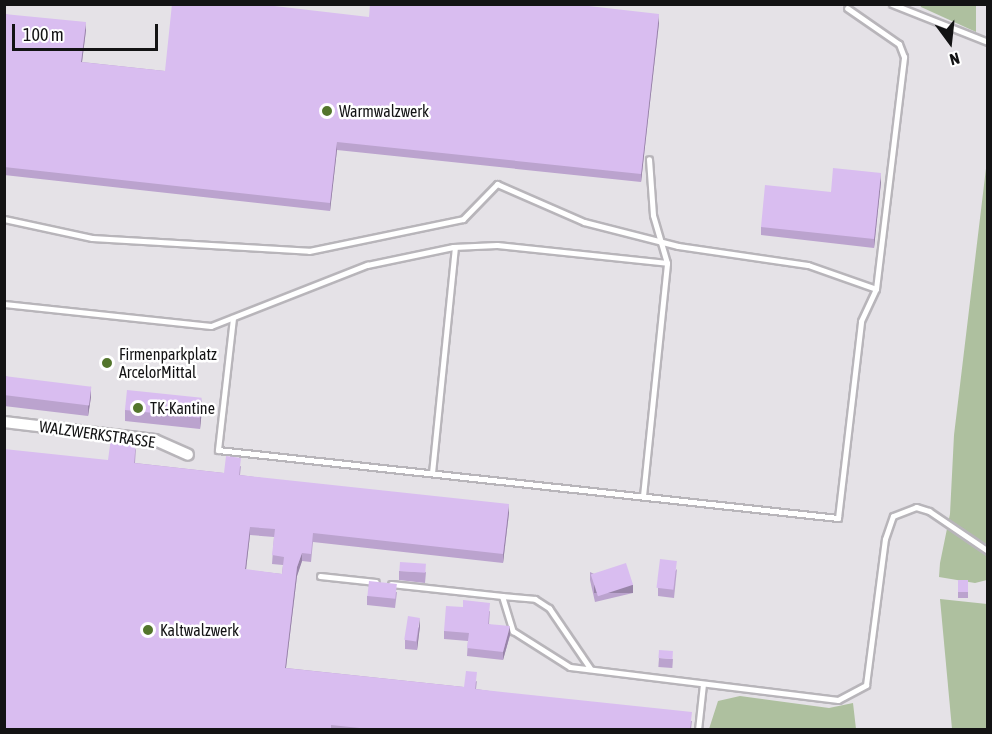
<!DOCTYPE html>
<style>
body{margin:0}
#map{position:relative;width:992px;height:734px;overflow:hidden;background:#e5e2e7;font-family:"Asap Condensed",sans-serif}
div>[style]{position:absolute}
.green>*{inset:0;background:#aec09f}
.roads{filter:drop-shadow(2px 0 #b8b5ba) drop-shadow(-2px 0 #b8b5ba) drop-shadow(0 2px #b8b5ba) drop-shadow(0 -2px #b8b5ba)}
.service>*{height:5px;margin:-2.5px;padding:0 2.5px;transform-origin:2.5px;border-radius:2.5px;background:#fff}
.minor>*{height:10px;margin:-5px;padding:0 5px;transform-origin:5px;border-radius:5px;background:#fff}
.wall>*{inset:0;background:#bba3ce;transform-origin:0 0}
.shaded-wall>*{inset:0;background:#9884a8;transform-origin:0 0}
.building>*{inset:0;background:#d9bdf0;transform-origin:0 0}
.dots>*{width:16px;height:16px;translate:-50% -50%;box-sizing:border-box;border:3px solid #fff;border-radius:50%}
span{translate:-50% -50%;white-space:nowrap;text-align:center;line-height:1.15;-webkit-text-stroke:5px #fff;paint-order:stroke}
.poi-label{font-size:16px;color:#131314}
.left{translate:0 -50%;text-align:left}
.street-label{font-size:16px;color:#131314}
.frame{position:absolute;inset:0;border:6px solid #131314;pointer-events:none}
.north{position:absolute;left:920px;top:12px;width:60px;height:60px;-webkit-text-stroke:4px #fff;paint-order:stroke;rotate:165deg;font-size:16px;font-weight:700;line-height:24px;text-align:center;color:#131314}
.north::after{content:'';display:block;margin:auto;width:21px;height:27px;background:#131314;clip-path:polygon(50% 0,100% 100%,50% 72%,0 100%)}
.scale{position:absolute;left:12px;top:24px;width:146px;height:27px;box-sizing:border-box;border:3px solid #131314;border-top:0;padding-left:8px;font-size:18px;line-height:21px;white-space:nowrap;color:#131314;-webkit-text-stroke:4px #fff;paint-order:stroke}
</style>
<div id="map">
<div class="green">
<div style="clip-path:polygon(920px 5px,976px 5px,976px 32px,921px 7px)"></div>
<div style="clip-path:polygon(987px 160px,987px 580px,975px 583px,939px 577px,940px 563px,950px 514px,954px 435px)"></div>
<div style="clip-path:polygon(940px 599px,987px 604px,987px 729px,952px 729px)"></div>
<div style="clip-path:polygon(740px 696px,829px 708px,853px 703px,856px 729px,709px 729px,718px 701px)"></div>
</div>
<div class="roads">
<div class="service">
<div style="left:892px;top:4px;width:103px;rotate:21.6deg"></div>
<div style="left:4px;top:219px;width:90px;rotate:12.2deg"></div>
<div style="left:92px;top:238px;width:217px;rotate:3.4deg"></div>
<div style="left:309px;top:251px;width:157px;rotate:-11.7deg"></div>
<div style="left:463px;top:219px;width:49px;rotate:-45.8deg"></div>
<div style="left:497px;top:184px;width:95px;rotate:23.6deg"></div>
<div style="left:584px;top:222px;width:97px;rotate:14.3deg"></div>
<div style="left:678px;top:246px;width:131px;rotate:8.3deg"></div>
<div style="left:808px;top:265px;width:72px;rotate:19.4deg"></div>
<div style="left:4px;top:304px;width:208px;rotate:6.1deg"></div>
<div style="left:211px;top:326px;width:168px;rotate:-21.4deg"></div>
<div style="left:367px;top:265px;width:88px;rotate:-11.8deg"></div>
<div style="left:453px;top:247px;width:44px;rotate:-2.6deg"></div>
<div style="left:497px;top:245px;width:171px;rotate:6deg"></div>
<div style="left:233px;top:318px;width:133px;rotate:96.5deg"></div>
<div style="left:218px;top:450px;width:624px;rotate:6.26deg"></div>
<div style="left:838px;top:518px;width:198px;rotate:-83.3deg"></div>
<div style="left:861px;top:321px;width:35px;rotate:-65deg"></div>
<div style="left:876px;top:289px;width:234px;rotate:-83.1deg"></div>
<div style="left:904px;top:57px;width:14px;rotate:-111deg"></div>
<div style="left:899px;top:44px;width:63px;rotate:-145.3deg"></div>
<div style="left:432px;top:473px;width:227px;rotate:-84.2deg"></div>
<div style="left:643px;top:496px;width:234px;rotate:-84.1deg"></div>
<div style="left:667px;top:263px;width:50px;rotate:-106.3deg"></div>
<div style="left:653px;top:215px;width:56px;rotate:-94.1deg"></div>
<div style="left:320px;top:576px;width:56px;rotate:6.1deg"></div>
<div style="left:391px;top:584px;width:112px;rotate:6.2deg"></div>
<div style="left:502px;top:596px;width:37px;rotate:73deg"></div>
<div style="left:513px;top:631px;width:67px;rotate:32.3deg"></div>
<div style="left:570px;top:667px;width:270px;rotate:7deg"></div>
<div style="left:838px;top:700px;width:32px;rotate:-28deg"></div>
<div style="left:866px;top:685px;width:147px;rotate:-82.6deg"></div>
<div style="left:885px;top:539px;width:24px;rotate:-71deg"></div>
<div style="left:893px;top:516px;width:25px;rotate:-21deg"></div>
<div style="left:916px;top:507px;width:14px;rotate:17deg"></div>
<div style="left:929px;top:511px;width:71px;rotate:34.1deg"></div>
<div style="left:502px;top:596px;width:33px;rotate:5deg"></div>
<div style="left:535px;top:599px;width:17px;rotate:33deg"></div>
<div style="left:549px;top:608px;width:73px;rotate:55.7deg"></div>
<div style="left:698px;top:730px;width:46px;rotate:-83.8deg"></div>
</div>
<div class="minor">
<div style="left:4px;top:422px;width:152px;rotate:6.8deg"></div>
<div style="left:155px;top:440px;width:36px;rotate:24deg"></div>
</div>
</div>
<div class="wall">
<div style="clip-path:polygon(4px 14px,86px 30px,82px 62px,165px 71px,369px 17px,659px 23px,641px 182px,337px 150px,330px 211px,4px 175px)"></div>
<div style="clip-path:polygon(881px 182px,874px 248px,761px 235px,761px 227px,831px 192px)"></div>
<div style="clip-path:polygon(4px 376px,91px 397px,88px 416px,4px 406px)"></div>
<div style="clip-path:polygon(202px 409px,200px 429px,125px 421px,125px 410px)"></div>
<div style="clip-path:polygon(evenodd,136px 449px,135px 463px,224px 473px,241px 466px,240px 475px,509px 513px,503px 563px,313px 542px,311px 562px,302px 561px,297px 576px,286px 668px,464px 687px,477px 681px,476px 689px,692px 721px,691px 729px,4px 729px,108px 460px,136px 449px,250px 535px,274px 537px,272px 564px,283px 565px,282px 574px,246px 570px,250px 535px)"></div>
<div style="clip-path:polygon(677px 569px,674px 598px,658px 596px,658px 588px)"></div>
<div style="clip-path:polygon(399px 571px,426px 572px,425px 583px,399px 580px)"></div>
<div style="clip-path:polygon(590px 572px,633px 593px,595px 602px,590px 580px)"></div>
<div style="left:958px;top:580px;width:10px;height:18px"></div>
<div style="clip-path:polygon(397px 592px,395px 608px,367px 605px,367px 596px)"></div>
<div style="clip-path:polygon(490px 611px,489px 624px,510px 635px,503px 660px,467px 656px,468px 641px,444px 639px,444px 631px)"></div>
<div style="clip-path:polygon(420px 626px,417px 650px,405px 649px,405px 640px)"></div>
<div style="left:659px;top:658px;width:14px;height:9px;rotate:4deg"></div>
</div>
<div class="shaded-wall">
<div style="clip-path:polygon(659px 14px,659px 23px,641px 182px,641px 174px)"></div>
<div style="clip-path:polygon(86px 22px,86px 30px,81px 70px,81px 62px)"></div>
<div style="clip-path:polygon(337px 142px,337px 150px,330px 211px,330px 203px)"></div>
<div style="clip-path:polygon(881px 173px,881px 182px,874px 248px,874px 239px)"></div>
<div style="clip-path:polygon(91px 386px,91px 397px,88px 416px,88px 405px)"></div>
<div style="clip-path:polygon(202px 398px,202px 409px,200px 429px,200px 418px)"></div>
<div style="clip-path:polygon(509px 504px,509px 513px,503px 563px,503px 554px)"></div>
<div style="clip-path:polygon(250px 527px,250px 535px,245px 578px,245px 569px)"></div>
<div style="clip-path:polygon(302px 553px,302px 561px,297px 576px,285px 676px,285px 668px,297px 567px)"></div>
<div style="left:633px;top:585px;width:8px;height:39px;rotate:90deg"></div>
<div style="clip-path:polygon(420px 618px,420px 626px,417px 650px,417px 642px)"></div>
<div style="clip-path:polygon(510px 626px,510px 635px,503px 660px,503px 652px)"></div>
</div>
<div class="building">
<div style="clip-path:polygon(172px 4px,257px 4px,369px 17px,370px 4px,571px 4px,659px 14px,641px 174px,337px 142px,330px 203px,4px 167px,4px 14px,86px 22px,81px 62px,165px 71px)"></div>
<div style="clip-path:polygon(833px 168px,881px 173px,874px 239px,761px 227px,765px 185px,831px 192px)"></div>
<div style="left:4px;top:376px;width:88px;height:19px;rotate:7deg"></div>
<div style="left:127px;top:390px;width:75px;height:20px;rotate:6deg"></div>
<div style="clip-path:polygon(evenodd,111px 438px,136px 441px,134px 463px,224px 473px,226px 456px,241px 458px,239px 475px,509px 504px,503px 554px,313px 533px,311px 554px,302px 553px,297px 567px,285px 668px,464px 687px,466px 671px,477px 672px,475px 689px,692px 712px,690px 729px,369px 729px,331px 725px,331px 729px,4px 729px,4px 449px,108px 460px,111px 438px,250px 527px,275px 529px,272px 555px,284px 557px,282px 574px,245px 569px,250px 527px)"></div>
<div style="left:660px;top:559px;width:17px;height:29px;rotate:7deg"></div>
<div style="left:400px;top:562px;width:26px;height:9px;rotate:4deg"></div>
<div style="left:626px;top:563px;width:23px;height:37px;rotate:72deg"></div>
<div style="left:958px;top:580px;width:10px;height:12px"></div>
<div style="left:369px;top:581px;width:28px;height:15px;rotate:6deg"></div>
<div style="clip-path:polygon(463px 600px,490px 603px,488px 624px,510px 626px,503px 652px,467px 648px,469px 633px,444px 631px,446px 606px,463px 607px)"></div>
<div style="left:408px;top:616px;width:12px;height:24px;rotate:9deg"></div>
<div style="left:659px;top:650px;width:14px;height:8px;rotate:4deg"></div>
</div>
<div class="dots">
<div style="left:327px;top:111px;background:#53752c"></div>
<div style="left:107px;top:363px;background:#53752c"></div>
<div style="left:138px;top:408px;background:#53752c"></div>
<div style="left:148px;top:630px;background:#53752c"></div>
</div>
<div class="poi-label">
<span class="left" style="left:339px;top:111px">Warmwalzwerk</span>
<span class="left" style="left:119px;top:363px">Firmenparkplatz<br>ArcelorMittal</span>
<span class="left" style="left:150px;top:408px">TK-Kantine</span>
<span class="left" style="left:160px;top:630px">Kaltwalzwerk</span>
</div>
<div class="street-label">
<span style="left:97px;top:434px;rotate:8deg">WALZWERKSTRASSE</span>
</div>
<div class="frame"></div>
<div class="north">N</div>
<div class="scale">100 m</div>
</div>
